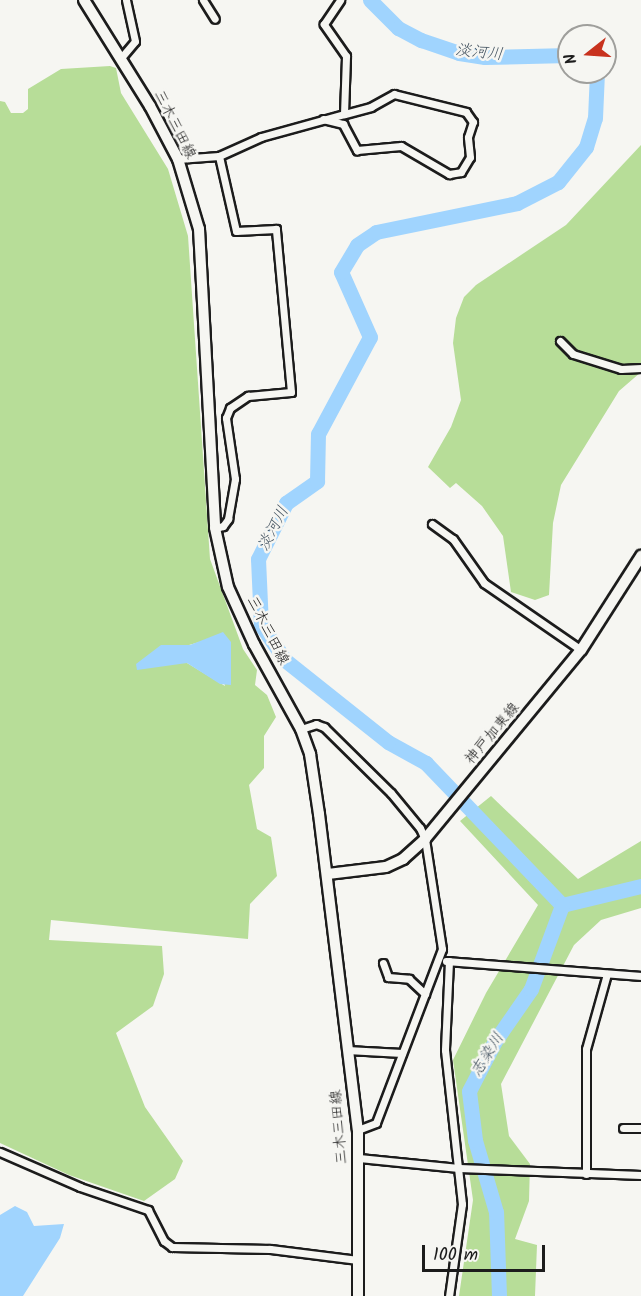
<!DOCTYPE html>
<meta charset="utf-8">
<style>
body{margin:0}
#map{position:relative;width:641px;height:1296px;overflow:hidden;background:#f6f6f2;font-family:Kalam,"Klee One",sans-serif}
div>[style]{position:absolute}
.green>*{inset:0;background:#b7dd98}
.water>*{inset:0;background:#a0d4fe}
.river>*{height:15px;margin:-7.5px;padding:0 7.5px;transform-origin:7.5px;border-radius:7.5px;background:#a0d4fe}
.roads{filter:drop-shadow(2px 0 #1c1c1c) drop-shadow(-2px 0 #1c1c1c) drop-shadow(0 2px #1c1c1c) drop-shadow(0 -2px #1c1c1c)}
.minor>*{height:7px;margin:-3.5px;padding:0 3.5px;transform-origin:3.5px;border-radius:3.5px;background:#f6f6f2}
.primary>*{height:10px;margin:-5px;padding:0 5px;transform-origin:5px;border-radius:5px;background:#f6f6f2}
span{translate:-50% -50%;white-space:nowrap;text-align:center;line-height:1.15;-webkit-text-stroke:5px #f6f6f2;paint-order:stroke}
.street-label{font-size:15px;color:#1c1c1c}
.water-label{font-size:16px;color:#445360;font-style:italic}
.north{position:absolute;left:557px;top:24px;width:60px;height:60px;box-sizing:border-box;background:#f6f6f2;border:2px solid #9f9f9c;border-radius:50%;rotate:253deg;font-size:16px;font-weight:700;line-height:24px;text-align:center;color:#1c1c1c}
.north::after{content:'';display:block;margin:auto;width:21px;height:27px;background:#c8321e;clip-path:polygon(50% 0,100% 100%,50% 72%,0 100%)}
.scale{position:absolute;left:422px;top:1245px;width:123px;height:27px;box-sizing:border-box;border:3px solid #1c1c1c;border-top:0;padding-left:8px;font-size:18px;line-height:21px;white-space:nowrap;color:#1c1c1c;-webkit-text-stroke:4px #f6f6f2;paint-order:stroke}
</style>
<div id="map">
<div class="green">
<div style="clip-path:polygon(evenodd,110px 66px,116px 68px,121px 93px,168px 169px,188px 236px,210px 559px,243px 649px,257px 670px,255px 685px,267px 695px,276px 717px,264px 736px,264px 768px,249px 785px,257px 829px,271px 837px,277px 876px,250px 904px,248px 939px,51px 920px,49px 940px,162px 946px,164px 974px,153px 1006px,116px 1033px,145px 1107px,183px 1161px,175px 1179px,144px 1201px,69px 1175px,0 1143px,0 101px,5px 102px,11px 113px,23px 113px,28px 109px,28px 89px,61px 69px,110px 66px,214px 638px,225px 686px,187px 663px,175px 662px,161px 645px,189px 645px,214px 638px)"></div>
<div style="clip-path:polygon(641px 145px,641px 372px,619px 391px,561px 485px,553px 523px,549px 595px,535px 600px,511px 592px,503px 536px,482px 506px,456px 483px,450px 488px,428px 467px,451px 427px,461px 400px,453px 343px,456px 318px,464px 297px,476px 285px,566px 225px)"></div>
<div style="clip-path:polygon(491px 796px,578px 879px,641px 841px,641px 908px,601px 920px,574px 945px,501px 1084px,509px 1136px,530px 1164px,529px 1201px,515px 1239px,537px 1245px,535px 1296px,459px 1296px,473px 1200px,453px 1060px,486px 993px,538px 905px,460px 821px)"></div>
</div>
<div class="water">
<div style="clip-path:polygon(223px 632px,231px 642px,231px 685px,220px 684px,187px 663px,137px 670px,136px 664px,161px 645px,190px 645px)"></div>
<div style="clip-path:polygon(15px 1206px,27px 1212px,34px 1226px,64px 1224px,60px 1238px,23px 1296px,0 1296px,0 1215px)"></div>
</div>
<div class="river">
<div style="left:370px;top:0;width:40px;rotate:45deg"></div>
<div style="left:398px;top:28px;width:26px;rotate:28deg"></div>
<div style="left:421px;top:40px;width:40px;rotate:18.9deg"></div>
<div style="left:459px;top:53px;width:26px;rotate:9deg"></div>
<div style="left:485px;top:57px;width:84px;rotate:-1.4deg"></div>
<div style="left:562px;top:905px;width:197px;rotate:-133.8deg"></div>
<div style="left:426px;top:763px;width:43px;rotate:-151.1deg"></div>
<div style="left:388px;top:742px;width:132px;rotate:-141.5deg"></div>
<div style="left:285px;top:660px;width:42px;rotate:-124.4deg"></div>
<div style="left:261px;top:625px;width:66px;rotate:-92.6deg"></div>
<div style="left:258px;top:559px;width:63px;rotate:-63.4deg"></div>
<div style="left:286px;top:503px;width:38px;rotate:-35deg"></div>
<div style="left:317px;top:481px;width:47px;rotate:-88.8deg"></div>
<div style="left:318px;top:434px;width:110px;rotate:-61.8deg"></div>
<div style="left:370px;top:337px;width:71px;rotate:-114deg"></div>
<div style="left:341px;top:272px;width:31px;rotate:-59deg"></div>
<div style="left:357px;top:245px;width:23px;rotate:-34deg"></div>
<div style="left:376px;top:232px;width:144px;rotate:-11.6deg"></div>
<div style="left:517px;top:203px;width:46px;rotate:-27.1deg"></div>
<div style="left:558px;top:182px;width:45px;rotate:-51.3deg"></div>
<div style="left:586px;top:147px;width:30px;rotate:-73deg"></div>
<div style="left:595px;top:118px;width:46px;rotate:-87.5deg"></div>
<div style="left:562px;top:905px;width:81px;rotate:-13.5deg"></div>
<div style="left:499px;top:1296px;width:84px;rotate:-92deg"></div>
<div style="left:496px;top:1212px;width:75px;rotate:-106.3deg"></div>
<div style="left:475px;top:1140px;width:49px;rotate:-97deg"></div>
<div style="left:469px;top:1091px;width:56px;rotate:-62.5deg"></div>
<div style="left:495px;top:1041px;width:63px;rotate:-55.3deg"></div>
<div style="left:531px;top:989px;width:90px;rotate:-69.7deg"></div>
</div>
<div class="roads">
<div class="minor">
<div style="left:203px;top:0;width:22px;rotate:58deg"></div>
<div style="left:120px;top:59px;width:23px;rotate:-50deg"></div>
<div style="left:135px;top:41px;width:42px;rotate:-102.4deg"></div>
<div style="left:323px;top:119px;width:21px;rotate:14deg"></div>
<div style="left:343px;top:124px;width:30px;rotate:62deg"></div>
<div style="left:357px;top:150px;width:44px;rotate:-5.2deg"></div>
<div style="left:401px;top:146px;width:56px;rotate:30.3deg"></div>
<div style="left:449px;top:174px;width:12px;rotate:-9deg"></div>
<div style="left:461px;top:172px;width:17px;rotate:-59deg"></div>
<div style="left:470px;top:157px;width:20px;rotate:-96deg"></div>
<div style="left:468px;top:137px;width:16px;rotate:-72deg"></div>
<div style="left:473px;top:122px;width:12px;rotate:-125deg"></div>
<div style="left:466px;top:112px;width:74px;rotate:-166deg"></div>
<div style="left:394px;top:94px;width:26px;rotate:151deg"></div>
<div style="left:371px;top:107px;width:28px;rotate:165deg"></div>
<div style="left:178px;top:159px;width:41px;rotate:-4.2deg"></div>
<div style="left:219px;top:156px;width:46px;rotate:-24.3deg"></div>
<div style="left:261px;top:137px;width:86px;rotate:-15.5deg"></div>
<div style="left:344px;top:114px;width:58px;rotate:-88deg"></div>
<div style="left:346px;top:56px;width:39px;rotate:-125deg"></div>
<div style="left:324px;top:24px;width:29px;rotate:-56deg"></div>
<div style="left:560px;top:341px;width:18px;rotate:45deg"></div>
<div style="left:573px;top:354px;width:50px;rotate:17.4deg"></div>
<div style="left:621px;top:369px;width:20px;rotate:-3deg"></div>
<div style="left:432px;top:524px;width:26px;rotate:36deg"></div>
<div style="left:453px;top:539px;width:54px;rotate:54.8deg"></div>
<div style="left:484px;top:583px;width:118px;rotate:34.6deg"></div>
<div style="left:215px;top:528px;width:8px;rotate:-14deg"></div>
<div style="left:223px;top:526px;width:9px;rotate:-54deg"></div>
<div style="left:228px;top:519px;width:41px;rotate:-80.1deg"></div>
<div style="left:235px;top:479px;width:62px;rotate:-98.4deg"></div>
<div style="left:226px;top:418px;width:11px;rotate:-68deg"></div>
<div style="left:230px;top:408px;width:22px;rotate:-34deg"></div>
<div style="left:248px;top:396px;width:43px;rotate:-5.3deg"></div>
<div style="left:291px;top:392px;width:164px;rotate:-95.3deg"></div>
<div style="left:276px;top:229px;width:40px;rotate:177.1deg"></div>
<div style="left:236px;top:231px;width:77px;rotate:-102.8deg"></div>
<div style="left:301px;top:729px;width:16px;rotate:-18deg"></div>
<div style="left:316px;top:724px;width:9px;rotate:21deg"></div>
<div style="left:324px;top:727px;width:94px;rotate:44.6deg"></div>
<div style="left:391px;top:793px;width:45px;rotate:50.4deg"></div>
<div style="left:420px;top:828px;width:12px;rotate:66deg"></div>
<div style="left:425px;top:839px;width:111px;rotate:81.2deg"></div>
<div style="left:442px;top:949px;width:186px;rotate:110.8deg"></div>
<div style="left:376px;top:1123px;width:19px;rotate:159deg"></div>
<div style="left:446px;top:961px;width:196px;rotate:4.4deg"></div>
<div style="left:449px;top:961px;width:89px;rotate:92.6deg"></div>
<div style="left:445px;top:1050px;width:155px;rotate:83.7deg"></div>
<div style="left:462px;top:1204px;width:93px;rotate:98deg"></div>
<div style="left:383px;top:963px;width:15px;rotate:70deg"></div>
<div style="left:388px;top:977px;width:21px;rotate:5deg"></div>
<div style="left:409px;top:979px;width:22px;rotate:43deg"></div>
<div style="left:347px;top:1050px;width:55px;rotate:3.1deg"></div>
<div style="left:623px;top:1128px;width:18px"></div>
<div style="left:0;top:1152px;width:87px;rotate:23.6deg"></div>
<div style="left:80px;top:1187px;width:72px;rotate:18.7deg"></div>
<div style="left:148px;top:1210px;width:35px;rotate:63deg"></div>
<div style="left:164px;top:1241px;width:10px;rotate:37deg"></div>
<div style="left:172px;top:1247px;width:98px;rotate:1.2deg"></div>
<div style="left:270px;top:1249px;width:89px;rotate:7.1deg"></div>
<div style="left:359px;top:1158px;width:100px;rotate:5.7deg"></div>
<div style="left:459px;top:1168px;width:182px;rotate:2.2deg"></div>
<div style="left:586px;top:1174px;width:125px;rotate:-90deg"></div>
<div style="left:586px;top:1049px;width:78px;rotate:-74.4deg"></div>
</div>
<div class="primary">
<div style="left:84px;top:0;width:125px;rotate:58.1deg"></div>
<div style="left:150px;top:106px;width:60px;rotate:62.2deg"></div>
<div style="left:178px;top:159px;width:73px;rotate:73.3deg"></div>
<div style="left:199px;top:229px;width:299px;rotate:86.9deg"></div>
<div style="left:215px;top:528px;width:60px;rotate:77.6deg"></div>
<div style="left:228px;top:587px;width:63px;rotate:65.5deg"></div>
<div style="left:254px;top:644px;width:97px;rotate:61.1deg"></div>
<div style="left:301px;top:729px;width:27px;rotate:70deg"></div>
<div style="left:310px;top:754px;width:61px;rotate:81.5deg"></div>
<div style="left:319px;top:814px;width:318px;rotate:83deg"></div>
<div style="left:358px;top:1130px;width:166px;rotate:90deg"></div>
<div style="left:328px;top:874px;width:58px;rotate:-6.9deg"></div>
<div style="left:386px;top:867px;width:19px;rotate:-25deg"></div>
<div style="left:403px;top:859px;width:30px;rotate:-42deg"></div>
<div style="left:425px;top:839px;width:245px;rotate:-50.5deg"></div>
<div style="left:581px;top:650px;width:112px;rotate:-57.4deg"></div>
</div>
</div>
<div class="street-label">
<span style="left:174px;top:125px;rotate:63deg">三木三田線</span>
<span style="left:267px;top:631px;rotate:63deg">三木三田線</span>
<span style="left:493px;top:734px;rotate:-50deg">神戸加東線</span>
<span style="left:340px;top:1127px;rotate:-95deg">三木三田線</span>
</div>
<div class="water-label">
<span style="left:479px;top:53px;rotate:6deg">淡河川</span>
<span style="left:274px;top:529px;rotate:-62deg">淡河川</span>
<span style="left:488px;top:1055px;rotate:-58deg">志染川</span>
</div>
<div class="north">N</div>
<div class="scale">100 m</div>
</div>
